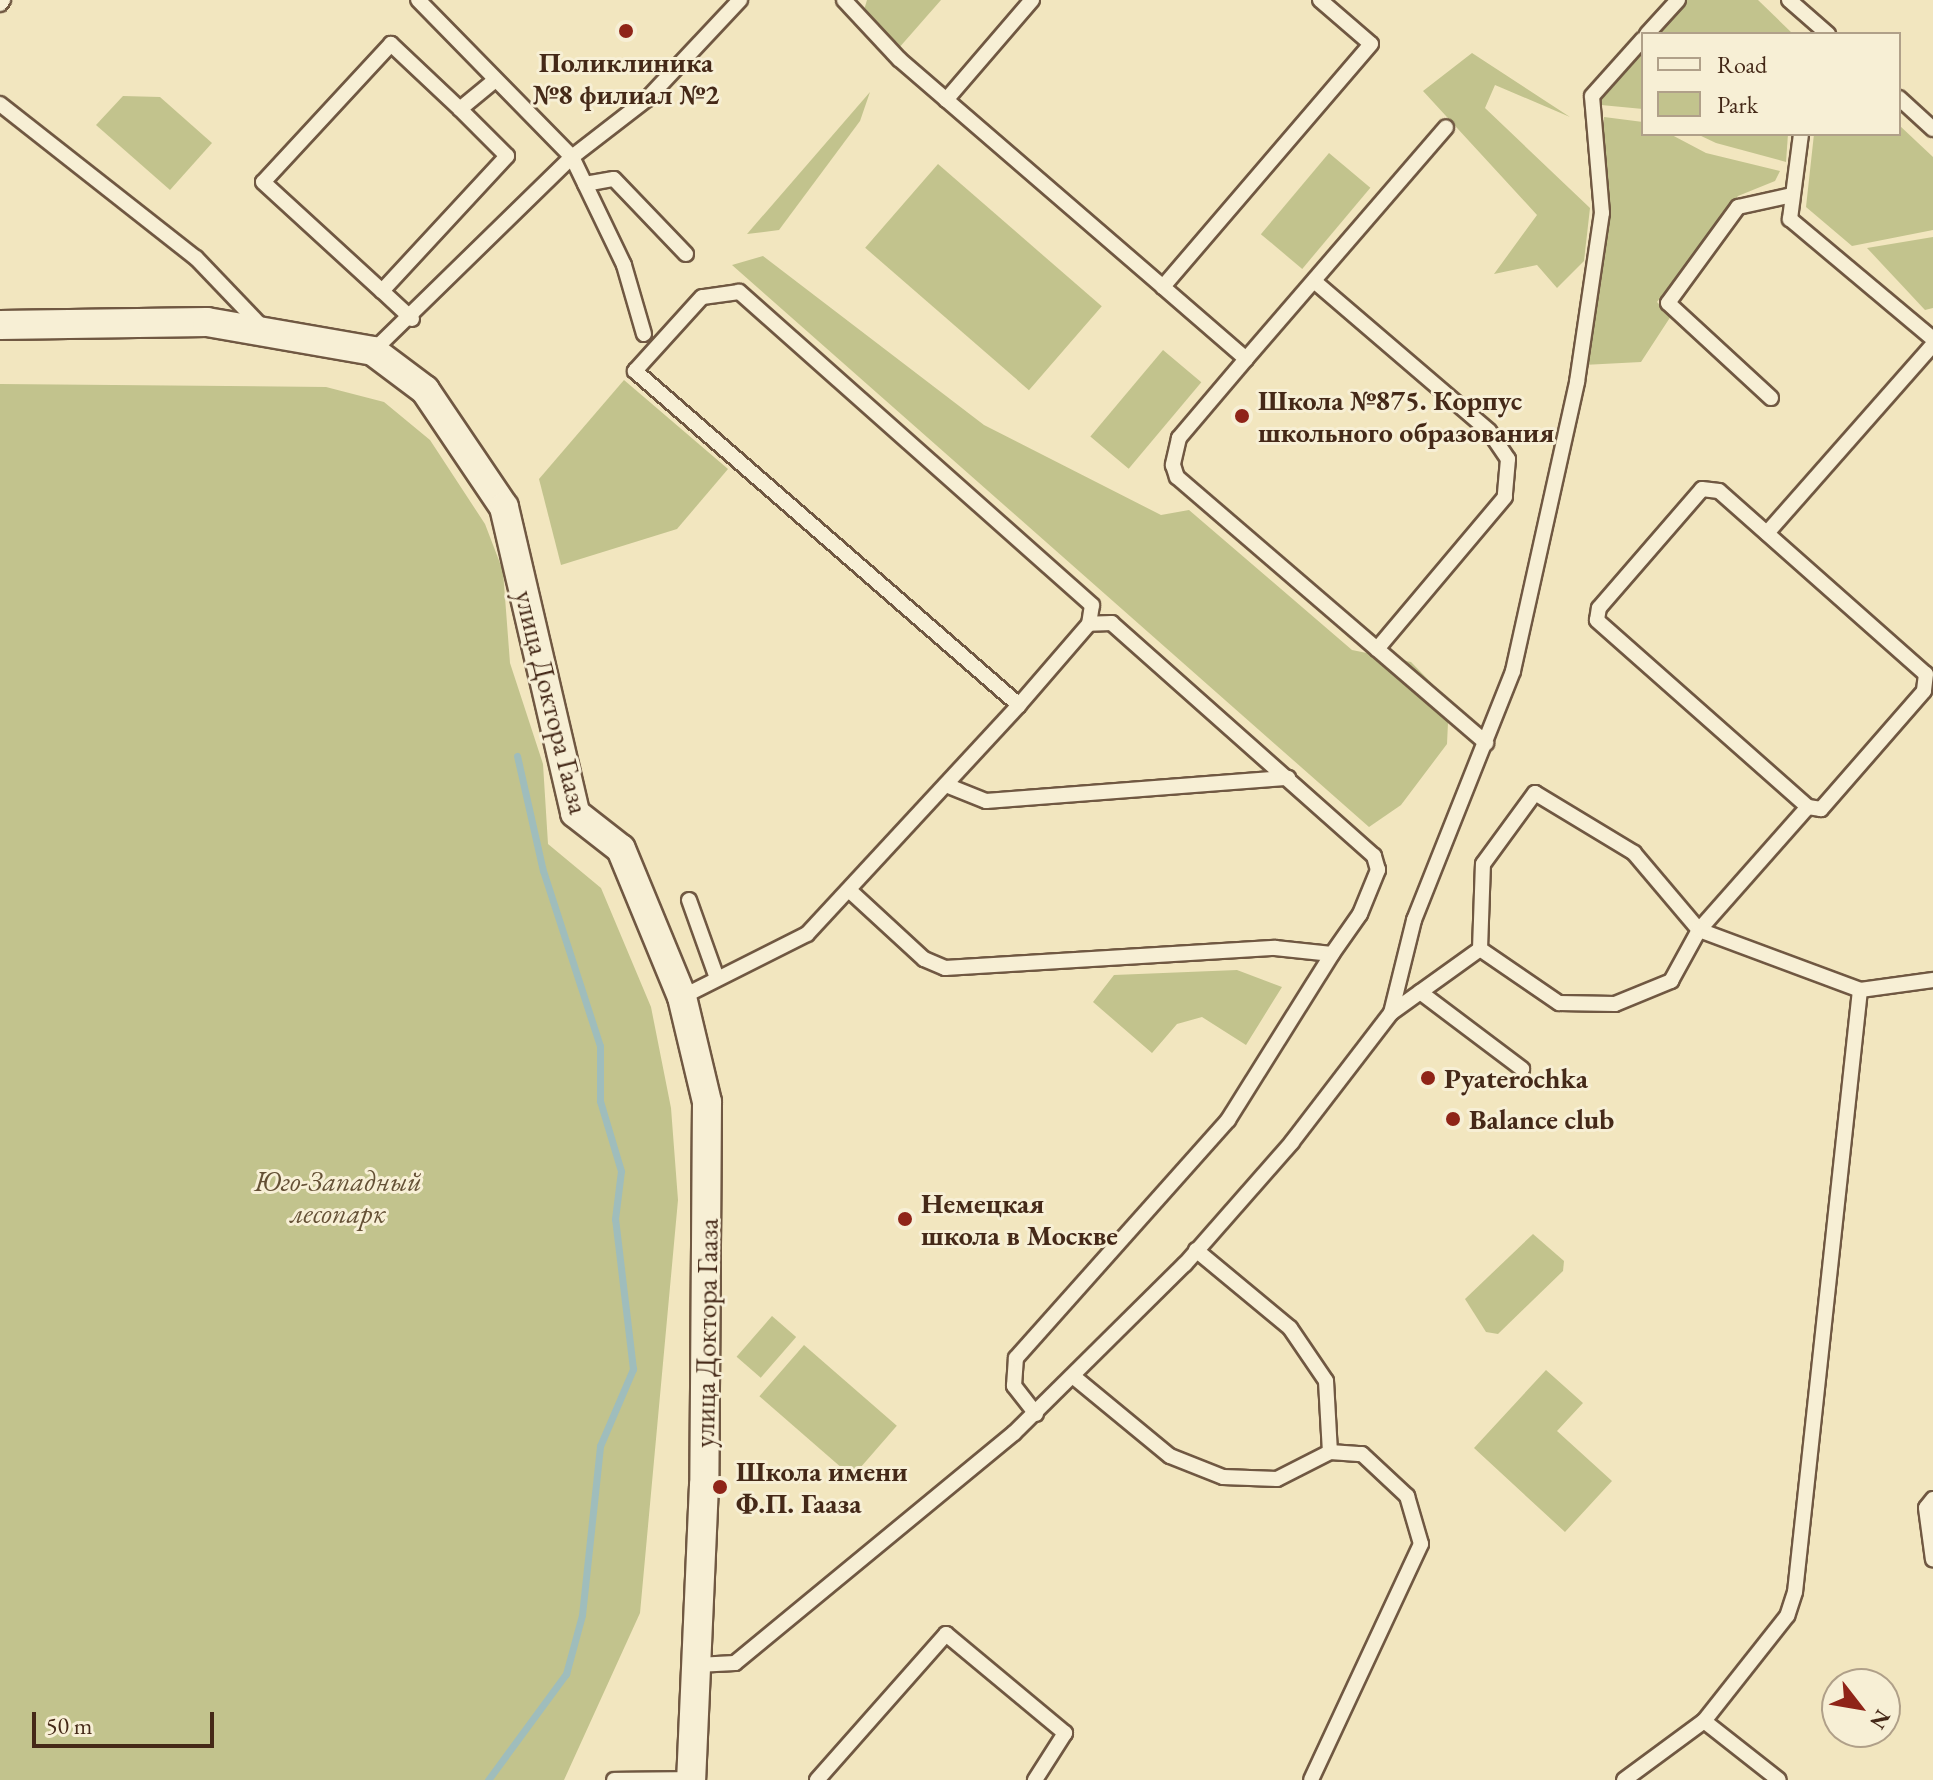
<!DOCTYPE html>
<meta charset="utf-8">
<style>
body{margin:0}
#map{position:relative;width:1933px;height:1780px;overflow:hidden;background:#f2e6bf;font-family:"EB Garamond",serif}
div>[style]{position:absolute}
.green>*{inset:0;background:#c2c38d;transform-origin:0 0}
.stream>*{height:7px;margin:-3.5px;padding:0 3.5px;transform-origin:3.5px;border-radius:3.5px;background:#9fbdbc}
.roads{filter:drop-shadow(2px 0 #705842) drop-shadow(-2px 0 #705842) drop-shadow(0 2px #705842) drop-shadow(0 -2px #705842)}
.lane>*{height:14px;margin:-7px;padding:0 7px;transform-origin:7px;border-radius:7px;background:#f7efd5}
.street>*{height:28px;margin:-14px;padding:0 14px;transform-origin:14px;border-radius:14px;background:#f7efd5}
.dots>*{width:22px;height:22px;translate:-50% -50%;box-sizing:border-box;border:4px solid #f7efd5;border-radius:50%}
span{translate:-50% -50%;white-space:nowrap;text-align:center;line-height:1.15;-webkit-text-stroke:6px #f7efd5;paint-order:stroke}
.poi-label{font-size:28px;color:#452918;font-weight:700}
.left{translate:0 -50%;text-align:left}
.street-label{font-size:28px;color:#452918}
.park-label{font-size:28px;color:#645035;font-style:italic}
.legend{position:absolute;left:1641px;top:32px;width:260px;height:104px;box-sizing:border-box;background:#f7efd5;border:2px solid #b0a089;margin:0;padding:10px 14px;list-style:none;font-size:24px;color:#452918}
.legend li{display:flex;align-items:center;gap:16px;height:40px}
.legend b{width:40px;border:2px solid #b0a089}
.north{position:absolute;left:1821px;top:1668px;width:80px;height:80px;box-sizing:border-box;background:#f7efd5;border:2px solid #b0a089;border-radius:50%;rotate:121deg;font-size:22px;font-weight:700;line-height:32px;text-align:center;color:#452918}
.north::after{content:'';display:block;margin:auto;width:28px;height:36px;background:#8f2418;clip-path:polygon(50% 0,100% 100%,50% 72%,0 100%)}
.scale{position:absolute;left:32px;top:1712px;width:182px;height:36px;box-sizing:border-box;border:4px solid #452918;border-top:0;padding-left:10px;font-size:24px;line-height:28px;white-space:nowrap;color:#452918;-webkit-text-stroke:6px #f7efd5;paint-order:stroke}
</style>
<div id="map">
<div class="green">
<div style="clip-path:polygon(867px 0,941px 0,898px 49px,864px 10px)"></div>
<div style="clip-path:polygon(1685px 0,1758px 0,1793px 34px,1654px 34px)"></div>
<div style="clip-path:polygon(1643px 47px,1643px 109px,1601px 105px,1601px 93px)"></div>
<div style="clip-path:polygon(1472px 53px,1570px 117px,1495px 85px,1485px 108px,1590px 208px,1584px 261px,1557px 288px,1537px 265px,1494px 274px,1537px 215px,1423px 91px)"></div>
<div style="clip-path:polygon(870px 92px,860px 121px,779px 230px,747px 234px)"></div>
<div style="clip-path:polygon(123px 96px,160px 97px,212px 143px,170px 190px,96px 125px)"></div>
<div style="clip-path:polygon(1604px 117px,1643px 122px,1643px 134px,1670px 134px,1706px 153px,1780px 171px,1775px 181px,1738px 196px,1657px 302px,1671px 316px,1641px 362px,1583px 365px,1601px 283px)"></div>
<div style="clip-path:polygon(1899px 125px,1933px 157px,1933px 230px,1852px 246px,1806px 207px,1814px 134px,1899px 134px)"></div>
<div style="clip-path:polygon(1697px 134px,1788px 134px,1786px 162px,1716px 143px)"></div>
<div style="left:1329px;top:153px;width:54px;height:106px;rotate:40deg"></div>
<div style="left:938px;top:164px;width:217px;height:111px;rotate:41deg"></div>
<div style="clip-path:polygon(1933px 237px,1933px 308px,1925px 310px,1867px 248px)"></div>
<div style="clip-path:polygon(763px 256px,984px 425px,1161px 515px,1189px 510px,1352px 650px,1411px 662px,1449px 701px,1447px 744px,1401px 805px,1369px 827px,732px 265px)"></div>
<div style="left:1163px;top:350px;width:50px;height:113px;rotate:40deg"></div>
<div style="clip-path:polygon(624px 380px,728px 469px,677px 529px,561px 565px,539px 479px)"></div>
<div style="clip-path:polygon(0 384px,326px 387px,384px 402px,430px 440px,485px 524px,503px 571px,510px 663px,543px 764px,548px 844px,601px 888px,651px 1007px,671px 1108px,678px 1200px,640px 1613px,564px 1780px,0 1780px)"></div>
<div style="clip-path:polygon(1237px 970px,1282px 987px,1246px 1045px,1202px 1017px,1177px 1024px,1152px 1053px,1093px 1002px,1114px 975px)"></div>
<div style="clip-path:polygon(1533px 1234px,1564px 1261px,1563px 1271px,1498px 1334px,1486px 1332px,1465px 1299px)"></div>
<div style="left:772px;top:1316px;width:32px;height:54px;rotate:41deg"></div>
<div style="left:804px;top:1345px;width:123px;height:68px;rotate:41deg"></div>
<div style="clip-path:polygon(1546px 1370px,1583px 1403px,1557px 1431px,1612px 1481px,1565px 1532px,1474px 1448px)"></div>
</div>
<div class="stream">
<div style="left:488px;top:1780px;width:132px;rotate:-53.7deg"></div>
<div style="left:566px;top:1674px;width:61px;rotate:-74.8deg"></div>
<div style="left:582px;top:1615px;width:170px;rotate:-83.9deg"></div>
<div style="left:600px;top:1446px;width:84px;rotate:-66.8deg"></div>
<div style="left:633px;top:1369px;width:151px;rotate:-96.8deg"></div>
<div style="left:615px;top:1219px;width:48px;rotate:-82.9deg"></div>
<div style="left:621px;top:1171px;width:73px;rotate:-106.7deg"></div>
<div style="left:600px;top:1101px;width:55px;rotate:-90deg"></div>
<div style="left:600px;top:1046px;width:184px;rotate:-108deg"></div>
<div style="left:543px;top:871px;width:118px;rotate:-102.7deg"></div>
</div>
<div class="roads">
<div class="lane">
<div style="left:844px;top:0;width:81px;rotate:47deg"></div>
<div style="left:899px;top:59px;width:349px;rotate:40.8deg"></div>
<div style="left:1320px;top:0;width:67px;rotate:40.8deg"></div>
<div style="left:1371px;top:44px;width:320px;rotate:130.6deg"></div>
<div style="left:1163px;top:287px;width:110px;rotate:40.9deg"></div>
<div style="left:1246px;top:359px;width:104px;rotate:130.3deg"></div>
<div style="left:1179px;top:438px;width:28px;rotate:103deg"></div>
<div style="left:1173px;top:465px;width:13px;rotate:72deg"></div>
<div style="left:1177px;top:477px;width:408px;rotate:40.7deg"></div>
<div style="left:1789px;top:0;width:52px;rotate:41.1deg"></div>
<div style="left:0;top:4px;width:5px;rotate:-53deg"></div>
<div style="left:1647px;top:34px;width:46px;rotate:-47.6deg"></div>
<div style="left:1899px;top:98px;width:46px;rotate:42.4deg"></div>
<div style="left:946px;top:100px;width:132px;rotate:-49.3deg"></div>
<div style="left:0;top:104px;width:249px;rotate:38.2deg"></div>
<div style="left:196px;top:258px;width:98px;rotate:46.2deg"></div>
<div style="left:460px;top:109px;width:95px;rotate:-136.7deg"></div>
<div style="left:391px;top:44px;width:188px;rotate:132.8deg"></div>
<div style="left:263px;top:182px;width:161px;rotate:42.5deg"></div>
<div style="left:382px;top:291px;width:184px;rotate:-47.2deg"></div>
<div style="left:507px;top:156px;width:66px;rotate:-135deg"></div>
<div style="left:460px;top:109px;width:44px;rotate:-39.5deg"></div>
<div style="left:1801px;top:134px;width:86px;rotate:97.4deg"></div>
<div style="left:1790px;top:219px;width:187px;rotate:40deg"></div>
<div style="left:585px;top:184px;width:29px;rotate:-10deg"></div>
<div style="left:614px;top:179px;width:104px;rotate:46.2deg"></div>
<div style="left:1314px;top:281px;width:230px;rotate:40.6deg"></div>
<div style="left:1489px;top:431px;width:34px;rotate:56deg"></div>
<div style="left:1508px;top:459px;width:38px;rotate:95deg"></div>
<div style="left:1505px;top:497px;width:199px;rotate:130.1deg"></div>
<div style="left:382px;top:291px;width:41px;rotate:43deg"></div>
<div style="left:644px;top:334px;width:72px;rotate:-106.2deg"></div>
<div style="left:624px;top:265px;width:120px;rotate:-115.7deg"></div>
<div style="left:572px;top:157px;width:95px;rotate:-37.7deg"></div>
<div style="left:647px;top:99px;width:136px;rotate:-46.8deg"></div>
<div style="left:373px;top:351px;width:278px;rotate:-44.3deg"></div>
<div style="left:572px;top:157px;width:220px;rotate:-134.4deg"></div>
<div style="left:1246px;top:359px;width:306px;rotate:-49.2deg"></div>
<div style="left:1771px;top:398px;width:140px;rotate:-137.3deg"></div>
<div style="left:1668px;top:303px;width:119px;rotate:-53.9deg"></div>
<div style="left:1738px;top:207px;width:55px;rotate:-12.5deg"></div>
<div style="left:1767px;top:533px;width:251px;rotate:-48.6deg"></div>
<div style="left:946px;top:785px;width:43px;rotate:21.8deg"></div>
<div style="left:986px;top:801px;width:303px;rotate:-4.4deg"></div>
<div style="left:849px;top:890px;width:102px;rotate:42.6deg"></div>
<div style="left:924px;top:959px;width:23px;rotate:23deg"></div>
<div style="left:945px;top:968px;width:331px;rotate:-3.5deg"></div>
<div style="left:1275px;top:948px;width:57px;rotate:6deg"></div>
<div style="left:1332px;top:954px;width:49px;rotate:-55deg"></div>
<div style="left:1360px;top:914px;width:48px;rotate:-67.8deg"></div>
<div style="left:1378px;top:870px;width:15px;rotate:-106deg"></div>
<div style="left:1374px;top:856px;width:351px;rotate:-138.4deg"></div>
<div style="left:1112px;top:623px;width:23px;rotate:178deg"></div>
<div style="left:689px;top:900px;width:83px;rotate:70.3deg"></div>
<div style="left:1480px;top:949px;width:96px;rotate:34.4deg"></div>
<div style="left:1559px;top:1003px;width:56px;rotate:1deg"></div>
<div style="left:1615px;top:1004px;width:61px;rotate:-22.3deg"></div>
<div style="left:1671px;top:981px;width:58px;rotate:-61.2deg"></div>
<div style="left:1699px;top:930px;width:164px;rotate:-48.5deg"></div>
<div style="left:1808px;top:807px;width:282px;rotate:-138.5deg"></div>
<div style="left:1597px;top:620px;width:12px;rotate:-81deg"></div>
<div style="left:1599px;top:608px;width:157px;rotate:-49.1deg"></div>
<div style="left:1702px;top:489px;width:17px;rotate:7deg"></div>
<div style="left:1719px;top:491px;width:276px;rotate:41.5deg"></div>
<div style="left:1926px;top:674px;width:17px;rotate:97deg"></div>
<div style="left:1924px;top:691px;width:157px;rotate:131.1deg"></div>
<div style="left:1821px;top:809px;width:13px;rotate:-171deg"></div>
<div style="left:1860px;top:990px;width:74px;rotate:-7.8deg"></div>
<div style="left:1420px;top:992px;width:128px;rotate:37deg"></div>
<div style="left:682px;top:997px;width:140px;rotate:-26.7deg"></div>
<div style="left:807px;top:934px;width:312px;rotate:-47.2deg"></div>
<div style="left:1019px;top:705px;width:107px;rotate:-49.2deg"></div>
<div style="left:1089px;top:624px;width:19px;rotate:-81deg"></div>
<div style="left:1092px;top:605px;width:472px;rotate:-138.4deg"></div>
<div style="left:739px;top:292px;width:37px;rotate:172deg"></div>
<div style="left:702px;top:297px;width:100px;rotate:132.2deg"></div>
<div style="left:635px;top:371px;width:509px;rotate:41.02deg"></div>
<div style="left:1391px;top:1013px;width:96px;rotate:-76.1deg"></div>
<div style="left:1414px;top:920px;width:268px;rotate:-68.3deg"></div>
<div style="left:1513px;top:671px;width:296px;rotate:-77.5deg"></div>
<div style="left:1577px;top:382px;width:171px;rotate:-81.6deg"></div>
<div style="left:1602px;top:213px;width:117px;rotate:-94.9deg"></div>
<div style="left:1592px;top:96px;width:76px;rotate:-48.2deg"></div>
<div style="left:1196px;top:1250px;width:122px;rotate:39.7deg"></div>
<div style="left:1290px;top:1328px;width:64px;rotate:55.8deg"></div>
<div style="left:1326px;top:1381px;width:71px;rotate:86.8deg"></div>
<div style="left:1074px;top:1377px;width:124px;rotate:39.5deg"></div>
<div style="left:1170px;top:1456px;width:57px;rotate:21.6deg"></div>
<div style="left:1223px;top:1477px;width:54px;rotate:2.1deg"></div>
<div style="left:1277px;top:1479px;width:59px;rotate:-27deg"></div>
<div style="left:1330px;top:1452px;width:32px;rotate:4deg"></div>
<div style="left:1362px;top:1454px;width:62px;rotate:43deg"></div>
<div style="left:1407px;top:1496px;width:50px;rotate:73.7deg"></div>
<div style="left:1421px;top:1544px;width:260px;rotate:115deg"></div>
<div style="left:1036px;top:1414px;width:36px;rotate:-128deg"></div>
<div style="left:1014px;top:1386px;width:28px;rotate:-86deg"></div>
<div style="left:1016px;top:1358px;width:319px;rotate:-48.3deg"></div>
<div style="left:1228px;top:1120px;width:196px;rotate:-57.9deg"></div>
<div style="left:1933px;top:1499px;width:11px;rotate:128deg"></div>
<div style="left:1926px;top:1508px;width:52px;rotate:82.3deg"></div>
<div style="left:697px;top:1665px;width:38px;rotate:-3deg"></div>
<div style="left:735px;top:1663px;width:362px;rotate:-39.5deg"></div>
<div style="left:1014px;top:1433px;width:240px;rotate:-44.7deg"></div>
<div style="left:1185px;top:1264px;width:162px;rotate:-48.7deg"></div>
<div style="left:1292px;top:1142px;width:163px;rotate:-52.5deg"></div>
<div style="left:1391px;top:1013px;width:110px;rotate:-35.7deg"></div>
<div style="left:1480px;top:949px;width:85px;rotate:-88deg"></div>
<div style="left:1483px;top:864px;width:88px;rotate:-53.8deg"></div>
<div style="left:1535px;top:793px;width:116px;rotate:31.2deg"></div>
<div style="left:1634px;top:853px;width:101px;rotate:49.8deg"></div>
<div style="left:1699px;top:930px;width:172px;rotate:20.4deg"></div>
<div style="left:1860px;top:990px;width:605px;rotate:96.16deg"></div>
<div style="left:1795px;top:1592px;width:25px;rotate:108deg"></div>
<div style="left:1787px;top:1616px;width:134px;rotate:128.3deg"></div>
<div style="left:614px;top:1780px;width:77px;rotate:-0.7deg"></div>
<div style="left:817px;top:1780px;width:195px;rotate:-48.5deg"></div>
<div style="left:946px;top:1634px;width:155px;rotate:39.8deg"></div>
<div style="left:1065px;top:1733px;width:56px;rotate:122.6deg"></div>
<div style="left:1624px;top:1780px;width:99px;rotate:-36.4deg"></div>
<div style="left:1704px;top:1721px;width:95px;rotate:38.2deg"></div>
</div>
<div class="street">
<div style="left:0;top:325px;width:207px;rotate:-0.8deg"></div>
<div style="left:207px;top:322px;width:169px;rotate:9.9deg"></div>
<div style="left:373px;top:351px;width:65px;rotate:36.9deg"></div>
<div style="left:425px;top:390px;width:141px;rotate:56deg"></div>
<div style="left:504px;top:507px;width:314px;rotate:76.9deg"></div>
<div style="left:575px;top:813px;width:58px;rotate:38deg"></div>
<div style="left:621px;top:849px;width:160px;rotate:67.6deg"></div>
<div style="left:682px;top:997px;width:108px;rotate:76.6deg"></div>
<div style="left:707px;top:1102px;width:383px;rotate:90.4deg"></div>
<div style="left:704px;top:1485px;width:295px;rotate:92.5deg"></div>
</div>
</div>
<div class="dots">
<div style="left:626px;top:31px;background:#8f2418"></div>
<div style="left:1242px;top:416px;background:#8f2418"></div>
<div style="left:1428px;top:1078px;background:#8f2418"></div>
<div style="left:1453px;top:1119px;background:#8f2418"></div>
<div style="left:905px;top:1219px;background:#8f2418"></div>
<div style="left:720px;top:1487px;background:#8f2418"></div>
</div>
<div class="poi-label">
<span style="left:626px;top:78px">Поликлиника<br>№8 филиал №2</span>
<span class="left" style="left:1258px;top:416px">Школа №875. Корпус<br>школьного образования</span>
<span class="left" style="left:1444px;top:1078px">Pyaterochka</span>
<span class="left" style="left:1469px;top:1119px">Balance club</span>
<span class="left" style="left:921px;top:1219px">Немецкая<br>школа в Москве</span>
<span class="left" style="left:736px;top:1487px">Школа имени<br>Ф.П. Гааза</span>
</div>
<div class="street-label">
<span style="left:552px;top:702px;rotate:76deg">улица Доктора Гааза</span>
<span style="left:706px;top:1333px;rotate:-89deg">улица Доктора Гааза</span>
</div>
<div class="park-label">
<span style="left:338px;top:1197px">Юго-Западный<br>лесопарк</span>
</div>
<ul class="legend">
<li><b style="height:10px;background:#f7efd5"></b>Road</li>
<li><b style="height:22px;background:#c2c38d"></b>Park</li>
</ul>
<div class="north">N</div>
<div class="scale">50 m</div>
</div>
